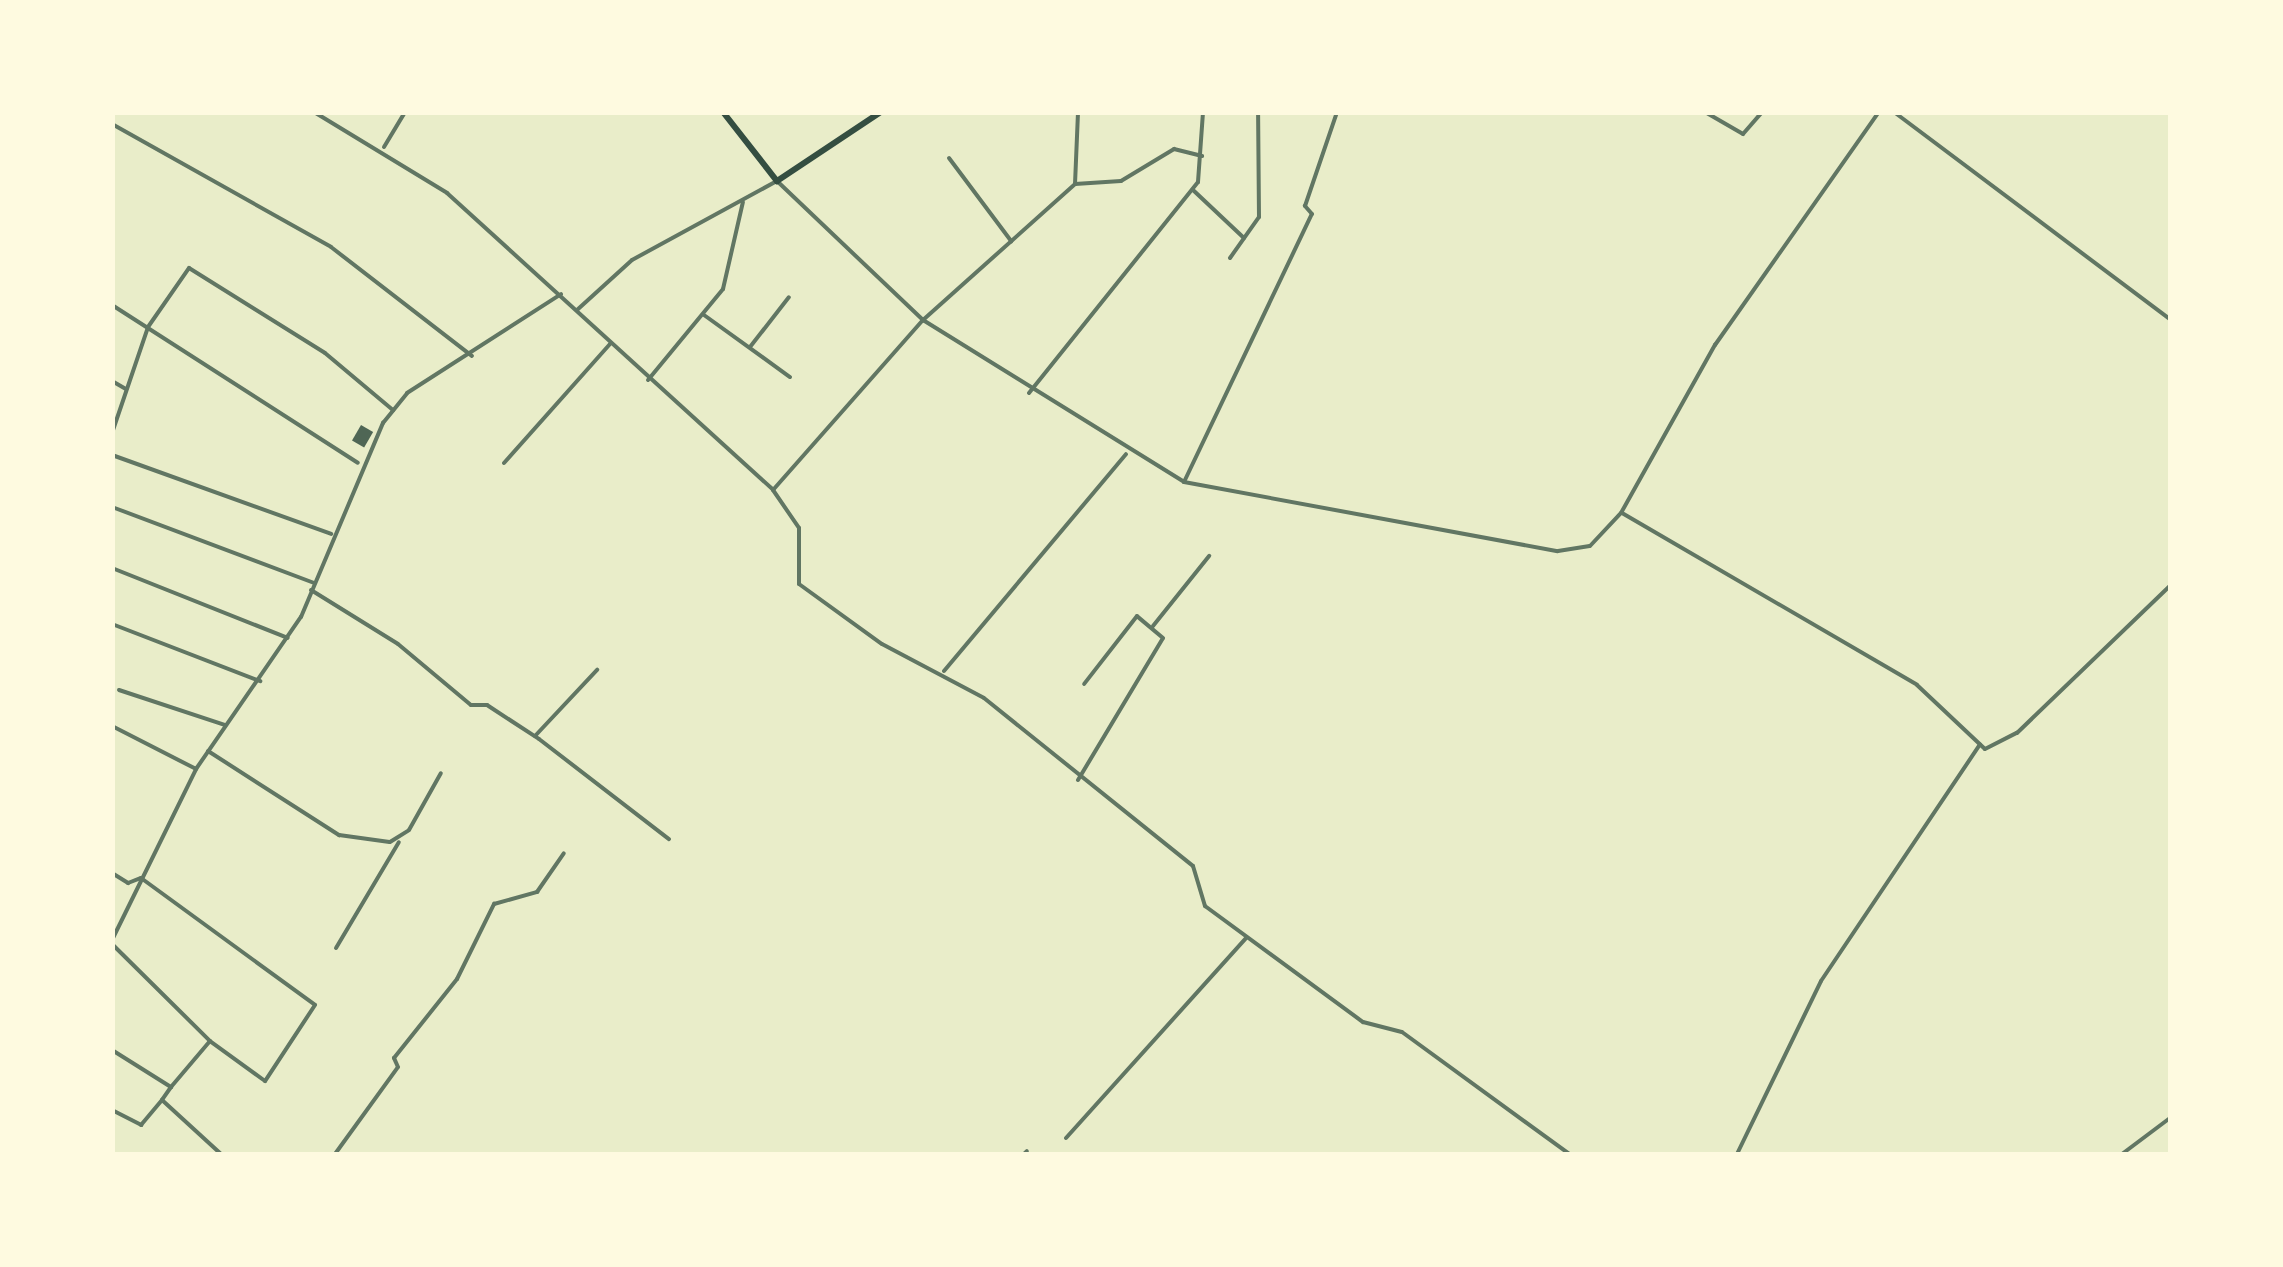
<!DOCTYPE html>
<style>
body{margin:0}
#map{position:relative;width:2283px;height:1267px;overflow:hidden;background:#e9edc9;font-family:"Noto Serif",serif}
div>[style]{position:absolute}
.building>*{inset:0;background:#4f6655;transform-origin:0 0}
.minor>*{height:4px;margin:-2px;padding:0 2px;transform-origin:2px;border-radius:2px;background:#617663}
.secondary>*{height:6px;margin:-3px;padding:0 3px;transform-origin:3px;border-radius:3px;background:#344e41}
span{translate:-50% -50%;white-space:nowrap;text-align:center;line-height:1.15;-webkit-text-stroke:10px #fefae0;paint-order:stroke}
.frame{position:absolute;inset:0;border:115px solid #fefae0;pointer-events:none}
</style>
<div id="map">
<div class="building">
<div style="left:361px;top:425px;width:14px;height:18px;rotate:30deg"></div>
</div>
<div class="minor">
<div style="left:314px;top:112px;width:156px;rotate:31.3deg"></div>
<div style="left:447px;top:193px;width:441px;rotate:42.3deg"></div>
<div style="left:773px;top:490px;width:46px;rotate:55.6deg"></div>
<div style="left:799px;top:528px;width:56px;rotate:90deg"></div>
<div style="left:799px;top:584px;width:102px;rotate:35.9deg"></div>
<div style="left:882px;top:644px;width:115px;rotate:27.9deg"></div>
<div style="left:984px;top:698px;width:268px;rotate:38.8deg"></div>
<div style="left:1193px;top:866px;width:42px;rotate:73.3deg"></div>
<div style="left:1205px;top:906px;width:196px;rotate:36.3deg"></div>
<div style="left:1363px;top:1022px;width:40px;rotate:14.4deg"></div>
<div style="left:1402px;top:1032px;width:207px;rotate:36.1deg"></div>
<div style="left:1705px;top:112px;width:44px;rotate:30.1deg"></div>
<div style="left:1743px;top:134px;width:29px;rotate:-49deg"></div>
<div style="left:1894px;top:112px;width:345px;rotate:36.9deg"></div>
<div style="left:112px;top:124px;width:251px;rotate:29.3deg"></div>
<div style="left:331px;top:247px;width:178px;rotate:37.7deg"></div>
<div style="left:384px;top:147px;width:41px;rotate:-59deg"></div>
<div style="left:949px;top:158px;width:104px;rotate:53.2deg"></div>
<div style="left:1075px;top:184px;width:46px;rotate:-3.7deg"></div>
<div style="left:1121px;top:181px;width:62px;rotate:-31.1deg"></div>
<div style="left:1174px;top:149px;width:29px;rotate:14deg"></div>
<div style="left:1193px;top:190px;width:70px;rotate:43.3deg"></div>
<div style="left:1230px;top:258px;width:50px;rotate:-54.7deg"></div>
<div style="left:1259px;top:217px;width:105px;rotate:-90.5deg"></div>
<div style="left:112px;top:305px;width:292px;rotate:32.7deg"></div>
<div style="left:577px;top:310px;width:74px;rotate:-42.3deg"></div>
<div style="left:632px;top:260px;width:165px;rotate:-28.6deg"></div>
<div style="left:777px;top:181px;width:202px;rotate:43.6deg"></div>
<div style="left:923px;top:320px;width:204px;rotate:-41.8deg"></div>
<div style="left:1075px;top:184px;width:72px;rotate:-87.6deg"></div>
<div style="left:704px;top:315px;width:106px;rotate:35.8deg"></div>
<div style="left:750px;top:347px;width:63px;rotate:-52deg"></div>
<div style="left:648px;top:380px;width:118px;rotate:-50.5deg"></div>
<div style="left:723px;top:289px;width:89px;rotate:-77.1deg"></div>
<div style="left:112px;top:381px;width:16px;rotate:30deg"></div>
<div style="left:1029px;top:393px;width:270px;rotate:-51.3deg"></div>
<div style="left:1198px;top:182px;width:70px;rotate:-85.9deg"></div>
<div style="left:112px;top:433px;width:112px;rotate:-71.2deg"></div>
<div style="left:148px;top:327px;width:72px;rotate:-55.2deg"></div>
<div style="left:189px;top:268px;width:160px;rotate:32deg"></div>
<div style="left:325px;top:353px;width:89px;rotate:40deg"></div>
<div style="left:112px;top:455px;width:233px;rotate:19.8deg"></div>
<div style="left:504px;top:463px;width:159px;rotate:-48.3deg"></div>
<div style="left:1184px;top:482px;width:297px;rotate:-64.5deg"></div>
<div style="left:1312px;top:214px;width:11px;rotate:-131deg"></div>
<div style="left:1305px;top:206px;width:99px;rotate:-71.2deg"></div>
<div style="left:773px;top:490px;width:227px;rotate:-48.6deg"></div>
<div style="left:923px;top:320px;width:307px;rotate:31.8deg"></div>
<div style="left:1184px;top:482px;width:380px;rotate:10.5deg"></div>
<div style="left:1558px;top:551px;width:32px;rotate:-9deg"></div>
<div style="left:1590px;top:546px;width:45px;rotate:-46.8deg"></div>
<div style="left:1621px;top:513px;width:193px;rotate:-60.8deg"></div>
<div style="left:1715px;top:345px;width:285px;rotate:-54.9deg"></div>
<div style="left:112px;top:507px;width:216px;rotate:20.6deg"></div>
<div style="left:1622px;top:513px;width:341px;rotate:30.2deg"></div>
<div style="left:1917px;top:685px;width:93px;rotate:43.3deg"></div>
<div style="left:1985px;top:749px;width:36px;rotate:-27deg"></div>
<div style="left:2017px;top:733px;width:212px;rotate:-43.9deg"></div>
<div style="left:112px;top:568px;width:189px;rotate:21.7deg"></div>
<div style="left:311px;top:590px;width:102px;rotate:31.8deg"></div>
<div style="left:398px;top:644px;width:95px;rotate:39.9deg"></div>
<div style="left:471px;top:705px;width:16px"></div>
<div style="left:487px;top:705px;width:62px;rotate:33.2deg"></div>
<div style="left:539px;top:739px;width:164px;rotate:37.6deg"></div>
<div style="left:112px;top:624px;width:159px;rotate:21.1deg"></div>
<div style="left:1153px;top:626px;width:90px;rotate:-51.3deg"></div>
<div style="left:944px;top:671px;width:283px;rotate:-50deg"></div>
<div style="left:119px;top:690px;width:112px;rotate:18.3deg"></div>
<div style="left:112px;top:726px;width:94px;rotate:27.1deg"></div>
<div style="left:535px;top:736px;width:91px;rotate:-46.8deg"></div>
<div style="left:208px;top:751px;width:156px;rotate:32.7deg"></div>
<div style="left:339px;top:835px;width:51px;rotate:7.8deg"></div>
<div style="left:390px;top:842px;width:22px;rotate:-32deg"></div>
<div style="left:409px;top:830px;width:65px;rotate:-60.7deg"></div>
<div style="left:1078px;top:780px;width:165px;rotate:-59.1deg"></div>
<div style="left:1163px;top:638px;width:34px;rotate:-140deg"></div>
<div style="left:1137px;top:616px;width:86px;rotate:127.9deg"></div>
<div style="left:112px;top:873px;width:19px;rotate:32deg"></div>
<div style="left:128px;top:883px;width:14px;rotate:-21deg"></div>
<div style="left:141px;top:878px;width:215px;rotate:36.1deg"></div>
<div style="left:315px;top:1005px;width:91px;rotate:123.3deg"></div>
<div style="left:265px;top:1081px;width:68px;rotate:-144deg"></div>
<div style="left:210px;top:1041px;width:60px;rotate:130.3deg"></div>
<div style="left:112px;top:940px;width:191px;rotate:-63.8deg"></div>
<div style="left:196px;top:769px;width:185px;rotate:-55.4deg"></div>
<div style="left:301px;top:617px;width:211px;rotate:-67.1deg"></div>
<div style="left:383px;top:423px;width:38px;rotate:-51deg"></div>
<div style="left:407px;top:393px;width:183px;rotate:-32.7deg"></div>
<div style="left:112px;top:944px;width:138px;rotate:44.7deg"></div>
<div style="left:336px;top:948px;width:123px;rotate:-59.3deg"></div>
<div style="left:112px;top:1050px;width:70px;rotate:32.1deg"></div>
<div style="left:171px;top:1087px;width:16px;rotate:125deg"></div>
<div style="left:162px;top:1100px;width:80px;rotate:42.5deg"></div>
<div style="left:112px;top:1110px;width:33px;rotate:27deg"></div>
<div style="left:141px;top:1125px;width:33px;rotate:-50deg"></div>
<div style="left:1066px;top:1138px;width:270px;rotate:-48deg"></div>
<div style="left:335px;top:1154px;width:107px;rotate:-54.1deg"></div>
<div style="left:398px;top:1067px;width:10px;rotate:-114deg"></div>
<div style="left:394px;top:1058px;width:101px;rotate:-51.4deg"></div>
<div style="left:457px;top:979px;width:84px;rotate:-63.7deg"></div>
<div style="left:494px;top:904px;width:45px;rotate:-15.6deg"></div>
<div style="left:537px;top:892px;width:47px;rotate:-55.3deg"></div>
<div style="left:1024px;top:1154px;width:4px;rotate:-45deg"></div>
<div style="left:1737px;top:1154px;width:192px;rotate:-64.1deg"></div>
<div style="left:1821px;top:981px;width:285px;rotate:-56.1deg"></div>
<div style="left:2122px;top:1154px;width:60px;rotate:-36.9deg"></div>
</div>
<div class="secondary">
<div style="left:723px;top:112px;width:88px;rotate:52deg"></div>
<div style="left:777px;top:181px;width:125px;rotate:-33.6deg"></div>
</div>
<div class="frame"></div>
</div>
